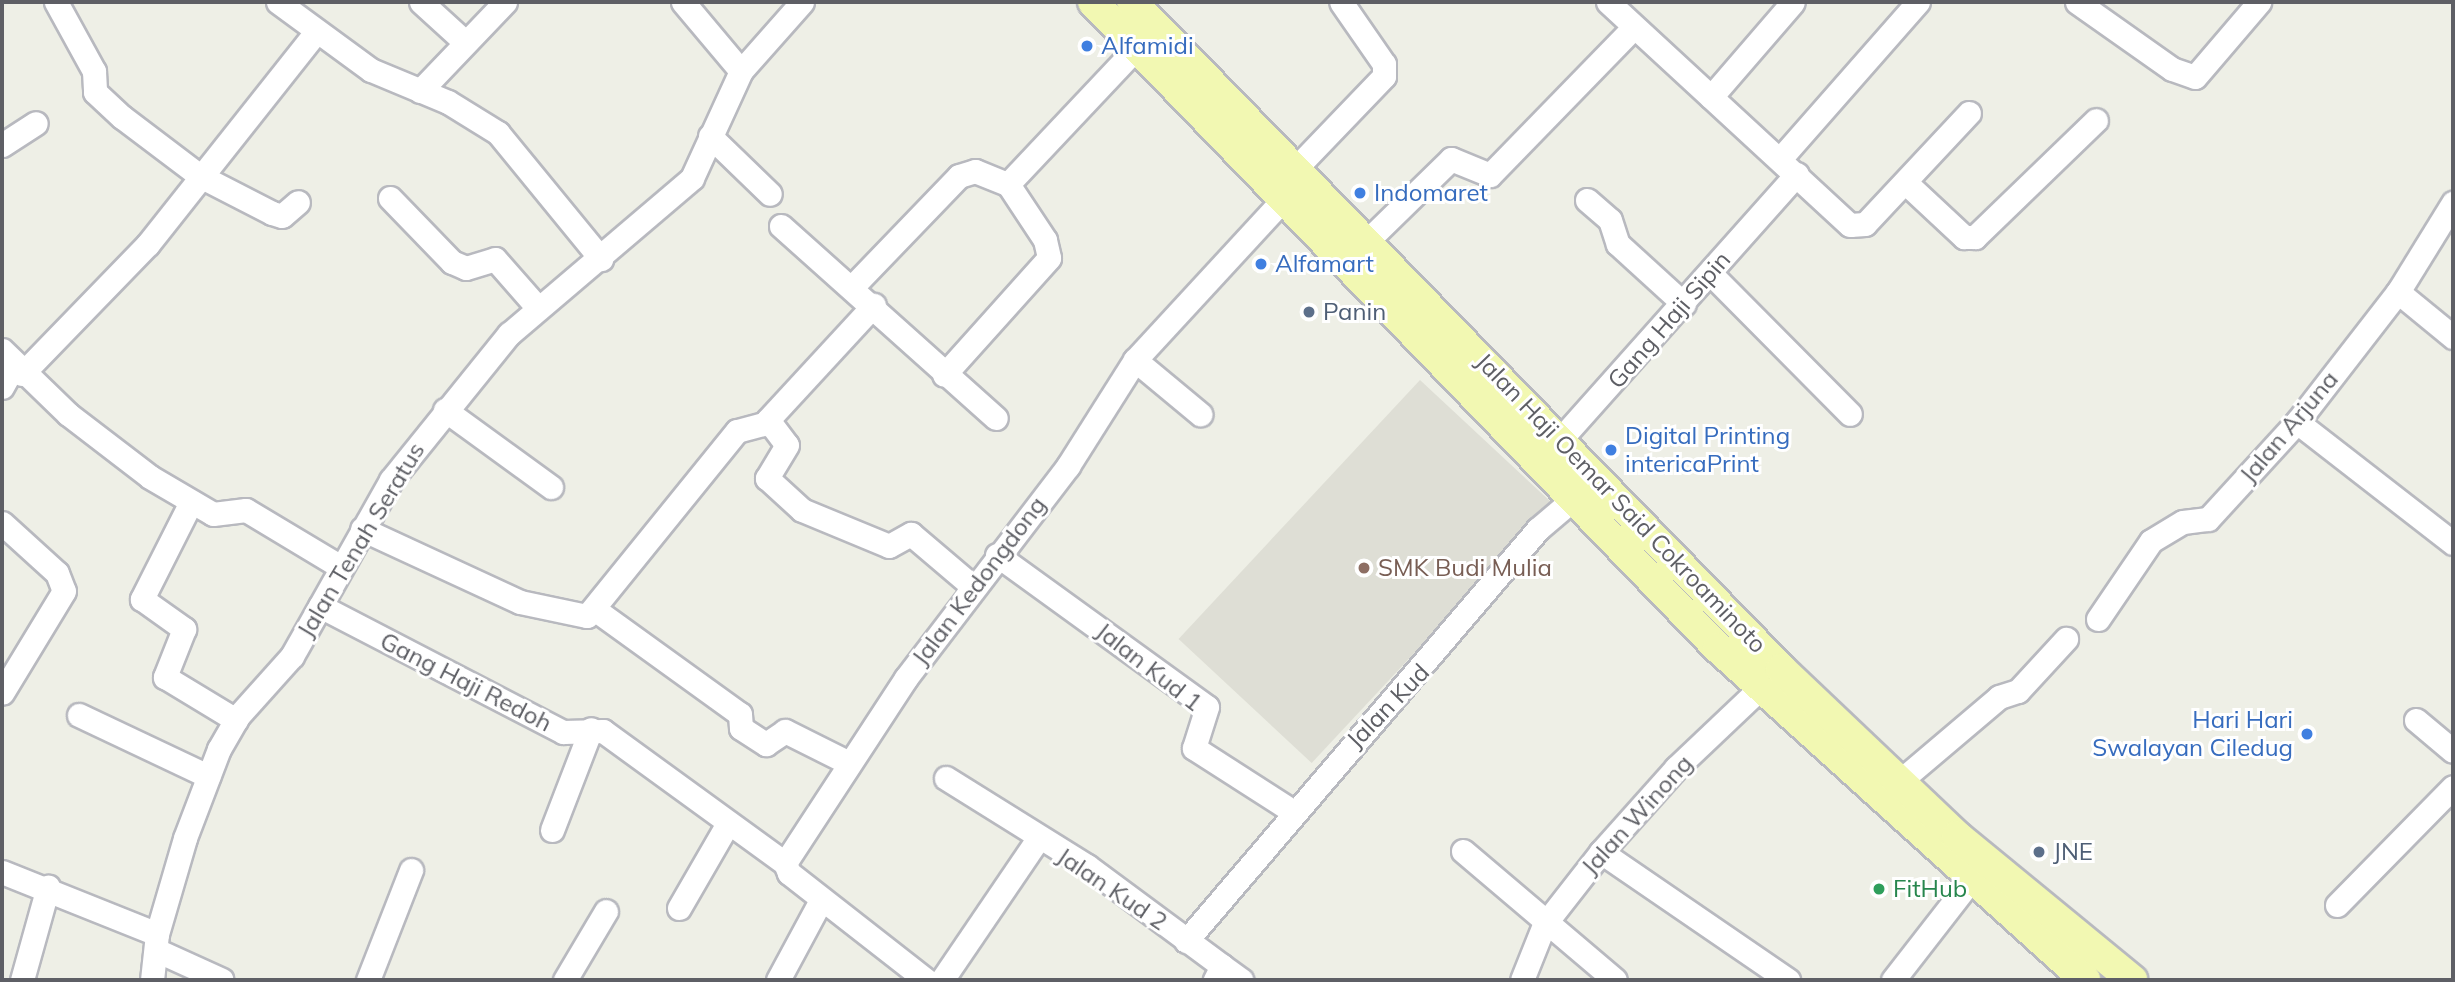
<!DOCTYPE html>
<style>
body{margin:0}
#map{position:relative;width:2455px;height:982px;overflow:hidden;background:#eeefe6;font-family:Mulish,sans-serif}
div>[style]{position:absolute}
.education>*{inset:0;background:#deded5;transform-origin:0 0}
.roads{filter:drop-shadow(2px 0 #b8b9bf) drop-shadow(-2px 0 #b8b9bf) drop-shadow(0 2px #b8b9bf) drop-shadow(0 -2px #b8b9bf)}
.minor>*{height:23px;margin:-11.5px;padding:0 11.5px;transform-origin:11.5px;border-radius:11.5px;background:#fff}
.major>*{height:30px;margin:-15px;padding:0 15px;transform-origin:15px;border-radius:15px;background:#f2f8b2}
.dots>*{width:19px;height:19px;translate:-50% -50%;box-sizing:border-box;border:4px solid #fff;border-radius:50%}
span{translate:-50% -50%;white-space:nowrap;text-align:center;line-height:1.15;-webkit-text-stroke:6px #fff;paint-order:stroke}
.shop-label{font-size:24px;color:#366cbe}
.left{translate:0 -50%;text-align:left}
.right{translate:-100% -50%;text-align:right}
.service-label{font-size:24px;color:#4e5e75}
.street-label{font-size:24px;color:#5e5f65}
.education-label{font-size:24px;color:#785e54}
.leisure-label{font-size:24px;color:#27864d}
.frame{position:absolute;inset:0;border:4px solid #5e5f65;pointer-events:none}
</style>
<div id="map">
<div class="education">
<div style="left:1420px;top:380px;width:182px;height:354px;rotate:43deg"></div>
</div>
<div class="roads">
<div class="minor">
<div style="left:56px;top:2px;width:79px;rotate:61.2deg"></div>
<div style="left:94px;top:71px;width:21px;rotate:87deg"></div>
<div style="left:95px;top:92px;width:37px;rotate:43deg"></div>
<div style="left:122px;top:117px;width:98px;rotate:37.1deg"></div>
<div style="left:200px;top:176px;width:81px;rotate:27.2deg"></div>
<div style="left:272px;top:213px;width:10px;rotate:17deg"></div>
<div style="left:282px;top:216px;width:21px;rotate:-41deg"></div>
<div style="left:278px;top:2px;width:115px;rotate:36.2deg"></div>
<div style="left:371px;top:70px;width:83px;rotate:22.6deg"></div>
<div style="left:448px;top:102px;width:59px;rotate:31.8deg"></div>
<div style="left:498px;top:133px;width:163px;rotate:50.7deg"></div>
<div style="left:421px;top:2px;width:59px;rotate:42.3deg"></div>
<div style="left:683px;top:2px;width:90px;rotate:50deg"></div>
<div style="left:1608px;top:2px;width:329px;rotate:42.7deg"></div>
<div style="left:1850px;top:225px;width:15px;rotate:-4deg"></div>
<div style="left:1865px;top:224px;width:152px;rotate:-46.9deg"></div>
<div style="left:2077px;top:2px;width:116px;rotate:35.2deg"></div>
<div style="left:2172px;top:69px;width:24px;rotate:19deg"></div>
<div style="left:2195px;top:77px;width:99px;rotate:-49.5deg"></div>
<div style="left:420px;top:91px;width:123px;rotate:-46.3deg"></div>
<div style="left:1711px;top:97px;width:125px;rotate:-49.2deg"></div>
<div style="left:710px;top:136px;width:83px;rotate:44deg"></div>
<div style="left:2px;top:145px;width:40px;rotate:-32.9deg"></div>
<div style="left:1780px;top:159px;width:209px;rotate:-48.7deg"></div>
<div style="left:1294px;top:170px;width:130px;rotate:-46.2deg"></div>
<div style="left:1384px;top:76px;width:12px;rotate:-90deg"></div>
<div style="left:1384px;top:64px;width:75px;rotate:-124.7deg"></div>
<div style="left:1905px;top:182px;width:81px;rotate:43deg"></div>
<div style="left:1964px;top:237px;width:11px"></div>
<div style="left:1975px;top:237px;width:168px;rotate:-44deg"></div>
<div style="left:1008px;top:184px;width:187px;rotate:-46.7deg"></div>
<div style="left:390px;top:198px;width:89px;rotate:45.9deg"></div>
<div style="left:452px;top:262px;width:15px;rotate:23deg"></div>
<div style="left:466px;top:268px;width:30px;rotate:-17deg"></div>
<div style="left:495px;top:259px;width:65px;rotate:48.7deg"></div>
<div style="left:1587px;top:200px;width:30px;rotate:41deg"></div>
<div style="left:1610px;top:220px;width:25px;rotate:72deg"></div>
<div style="left:1618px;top:244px;width:89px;rotate:42.3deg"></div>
<div style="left:781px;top:226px;width:288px;rotate:41.8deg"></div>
<div style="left:1366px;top:242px;width:119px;rotate:-44.3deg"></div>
<div style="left:1451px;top:159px;width:42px;rotate:22.3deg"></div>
<div style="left:1490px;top:175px;width:202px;rotate:-45.8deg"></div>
<div style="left:1711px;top:274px;width:197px;rotate:45.2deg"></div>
<div style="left:854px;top:285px;width:151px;rotate:-46.1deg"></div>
<div style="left:959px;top:176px;width:17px;rotate:-17deg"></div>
<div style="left:975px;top:171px;width:35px;rotate:22deg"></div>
<div style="left:1008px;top:184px;width:67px;rotate:56.5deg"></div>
<div style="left:1045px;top:240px;width:18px;rotate:77deg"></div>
<div style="left:1049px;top:258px;width:157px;rotate:131.9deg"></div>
<div style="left:2398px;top:292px;width:71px;rotate:39.3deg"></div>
<div style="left:2px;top:350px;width:92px;rotate:44.1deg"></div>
<div style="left:68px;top:414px;width:103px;rotate:37.5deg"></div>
<div style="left:150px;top:477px;width:73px;rotate:30.4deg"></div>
<div style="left:213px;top:514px;width:33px;rotate:-7deg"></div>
<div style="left:246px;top:510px;width:111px;rotate:31deg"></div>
<div style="left:1135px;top:360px;width:85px;rotate:39.7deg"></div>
<div style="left:22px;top:374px;width:181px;rotate:-45.9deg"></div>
<div style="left:148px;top:244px;width:269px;rotate:-51.6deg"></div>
<div style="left:2px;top:387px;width:25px;rotate:-61deg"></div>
<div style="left:445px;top:410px;width:131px;rotate:36deg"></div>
<div style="left:768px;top:420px;width:31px;rotate:53deg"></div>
<div style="left:787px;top:445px;width:39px;rotate:121deg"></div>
<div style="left:767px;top:478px;width:47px;rotate:42.4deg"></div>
<div style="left:802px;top:510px;width:94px;rotate:22.5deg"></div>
<div style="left:889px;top:546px;width:25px;rotate:-29deg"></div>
<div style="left:911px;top:534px;width:80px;rotate:40.4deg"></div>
<div style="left:2297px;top:422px;width:197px;rotate:37.8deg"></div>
<div style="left:1550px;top:451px;width:371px;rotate:-48.3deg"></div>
<div style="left:191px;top:502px;width:109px;rotate:116.8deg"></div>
<div style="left:142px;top:599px;width:52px;rotate:35.5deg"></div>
<div style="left:184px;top:629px;width:52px;rotate:111.6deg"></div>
<div style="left:165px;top:677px;width:83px;rotate:31.2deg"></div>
<div style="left:2px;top:523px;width:74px;rotate:42.3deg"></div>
<div style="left:57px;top:573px;width:19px;rotate:69deg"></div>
<div style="left:64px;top:591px;width:119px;rotate:121.3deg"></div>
<div style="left:362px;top:529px;width:174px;rotate:24.8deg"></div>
<div style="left:520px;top:602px;width:68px;rotate:11.8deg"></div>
<div style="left:587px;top:616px;width:238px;rotate:-51deg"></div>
<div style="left:737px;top:431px;width:28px;rotate:-15deg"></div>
<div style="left:764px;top:424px;width:162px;rotate:-47.3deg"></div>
<div style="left:997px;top:555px;width:259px;rotate:35.9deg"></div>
<div style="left:1207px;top:707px;width:43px;rotate:107.6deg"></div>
<div style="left:1194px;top:748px;width:117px;rotate:32.7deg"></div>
<div style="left:320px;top:606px;width:274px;rotate:27.4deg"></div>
<div style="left:563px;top:732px;width:40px;rotate:-1.4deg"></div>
<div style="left:603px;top:731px;width:225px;rotate:36deg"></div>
<div style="left:597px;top:611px;width:176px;rotate:35.8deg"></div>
<div style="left:740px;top:714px;width:14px;rotate:86deg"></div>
<div style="left:741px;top:728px;width:30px;rotate:33deg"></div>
<div style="left:766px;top:744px;width:23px;rotate:-34deg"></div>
<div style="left:785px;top:731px;width:72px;rotate:26.6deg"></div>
<div style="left:2098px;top:619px;width:94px;rotate:-55.8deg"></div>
<div style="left:2151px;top:541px;width:37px;rotate:-31deg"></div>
<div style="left:2183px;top:522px;width:25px;rotate:-7deg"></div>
<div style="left:2208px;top:519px;width:132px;rotate:-47.5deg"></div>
<div style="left:2297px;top:422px;width:165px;rotate:-52.2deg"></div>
<div style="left:2398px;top:292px;width:105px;rotate:-58.3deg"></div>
<div style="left:79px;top:715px;width:143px;rotate:25.3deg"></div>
<div style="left:2416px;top:720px;width:48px;rotate:40deg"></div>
<div style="left:946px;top:778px;width:166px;rotate:32deg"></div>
<div style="left:1087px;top:866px;width:168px;rotate:36.5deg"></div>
<div style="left:1222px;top:966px;width:16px;rotate:117deg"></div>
<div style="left:1900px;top:781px;width:130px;rotate:-40.3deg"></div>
<div style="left:1999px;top:697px;width:20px;rotate:-18deg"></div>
<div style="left:2018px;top:691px;width:71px;rotate:-47.3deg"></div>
<div style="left:552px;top:830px;width:108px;rotate:-68.9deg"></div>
<div style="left:1463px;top:851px;width:199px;rotate:40.3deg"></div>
<div style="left:1601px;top:852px;width:227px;rotate:34.4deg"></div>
<div style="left:2px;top:872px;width:167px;rotate:21.8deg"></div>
<div style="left:2337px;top:905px;width:165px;rotate:-45.5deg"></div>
<div style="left:679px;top:908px;width:98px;rotate:-60deg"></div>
<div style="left:1186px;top:941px;width:542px;rotate:-49.49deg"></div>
<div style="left:1538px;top:529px;width:60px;rotate:-40.3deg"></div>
<div style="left:156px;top:950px;width:72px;rotate:24.4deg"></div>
<div style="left:1222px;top:966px;width:24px;rotate:36deg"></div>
<div style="left:22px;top:980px;width:97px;rotate:-74.4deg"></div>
<div style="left:152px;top:980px;width:46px;rotate:-83.8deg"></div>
<div style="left:157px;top:934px;width:100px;rotate:-73.7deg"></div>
<div style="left:185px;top:838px;width:95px;rotate:-69.1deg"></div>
<div style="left:219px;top:749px;width:39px;rotate:-60deg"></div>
<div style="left:239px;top:715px;width:79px;rotate:-48.1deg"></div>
<div style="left:292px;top:656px;width:202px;rotate:-60.6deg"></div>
<div style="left:391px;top:480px;width:188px;rotate:-51.1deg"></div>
<div style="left:509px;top:334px;width:240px;rotate:-40.4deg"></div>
<div style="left:692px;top:178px;width:118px;rotate:-65.4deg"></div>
<div style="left:741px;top:71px;width:92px;rotate:-48.5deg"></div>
<div style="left:368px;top:980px;width:118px;rotate:-68.6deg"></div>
<div style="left:565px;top:980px;width:80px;rotate:-59.3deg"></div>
<div style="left:778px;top:980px;width:91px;rotate:-61.7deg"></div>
<div style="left:926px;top:980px;width:174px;rotate:-142deg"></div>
<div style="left:789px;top:873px;width:11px;rotate:-112deg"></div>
<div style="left:785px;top:863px;width:221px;rotate:-56.8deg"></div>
<div style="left:906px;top:678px;width:267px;rotate:-52.6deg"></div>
<div style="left:1068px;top:466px;width:125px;rotate:-57.7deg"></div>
<div style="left:1135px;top:360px;width:215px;rotate:-47.3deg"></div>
<div style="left:942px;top:980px;width:169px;rotate:-55.8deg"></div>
<div style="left:1522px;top:980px;width:59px;rotate:-68.2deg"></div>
<div style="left:1544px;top:925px;width:93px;rotate:-52deg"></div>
<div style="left:1601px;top:852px;width:113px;rotate:-48.2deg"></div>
<div style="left:1676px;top:768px;width:134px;rotate:-43.5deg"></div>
<div style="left:1893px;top:980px;width:125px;rotate:-52.1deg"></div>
</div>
<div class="major">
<div style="left:1093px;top:2px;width:899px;rotate:45.95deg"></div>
<div style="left:1718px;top:648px;width:495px;rotate:42.1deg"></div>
<div style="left:1132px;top:2px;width:931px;rotate:45.78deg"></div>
<div style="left:1781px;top:669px;width:243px;rotate:43.5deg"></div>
<div style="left:1957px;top:836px;width:227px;rotate:39.4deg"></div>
</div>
</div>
<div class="dots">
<div style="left:1087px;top:46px;background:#3f7fe0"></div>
<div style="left:1360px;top:193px;background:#3f7fe0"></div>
<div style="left:1261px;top:264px;background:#3f7fe0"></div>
<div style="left:1309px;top:312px;background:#5c6f8a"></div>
<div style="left:1611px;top:450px;background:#3f7fe0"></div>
<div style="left:1364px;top:568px;background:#8d6e63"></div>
<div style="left:2307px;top:734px;background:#3f7fe0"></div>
<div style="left:2039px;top:852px;background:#5c6f8a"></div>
<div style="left:1879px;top:889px;background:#2e9e5b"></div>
</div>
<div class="shop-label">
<span class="left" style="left:1101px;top:46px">Alfamidi</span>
<span class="left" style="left:1374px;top:193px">Indomaret</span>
<span class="left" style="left:1275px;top:264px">Alfamart</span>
<span class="left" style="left:1625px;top:450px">Digital Printing<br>intericaPrint</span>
<span class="right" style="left:2293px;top:734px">Hari Hari<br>Swalayan Ciledug</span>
</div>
<div class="service-label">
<span class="left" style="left:1323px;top:312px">Panin</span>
<span class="left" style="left:2053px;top:852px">JNE</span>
</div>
<div class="street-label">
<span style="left:1669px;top:320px;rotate:-49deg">Gang Haji Sipin</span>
<span style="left:2289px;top:427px;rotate:-50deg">Jalan Arjuna</span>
<span style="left:1621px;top:503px;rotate:46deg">Jalan Haji Oemar Said Cokroaminoto</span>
<span style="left:361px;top:540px;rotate:-59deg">Jalan Tenah Seratus</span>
<span style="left:979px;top:581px;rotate:-53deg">Jalan Kedongdong</span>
<span style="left:1149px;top:667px;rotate:38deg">Jalan Kud 1</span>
<span style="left:466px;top:682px;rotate:27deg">Gang Haji Redoh</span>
<span style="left:1388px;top:706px;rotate:-46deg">Jalan Kud</span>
<span style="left:1637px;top:815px;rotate:-48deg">Jalan Winong</span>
<span style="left:1112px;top:889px;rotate:34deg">Jalan Kud 2</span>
</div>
<div class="education-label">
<span class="left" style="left:1378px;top:568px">SMK Budi Mulia</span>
</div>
<div class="leisure-label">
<span class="left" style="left:1893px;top:889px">FitHub</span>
</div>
<div class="frame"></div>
</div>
